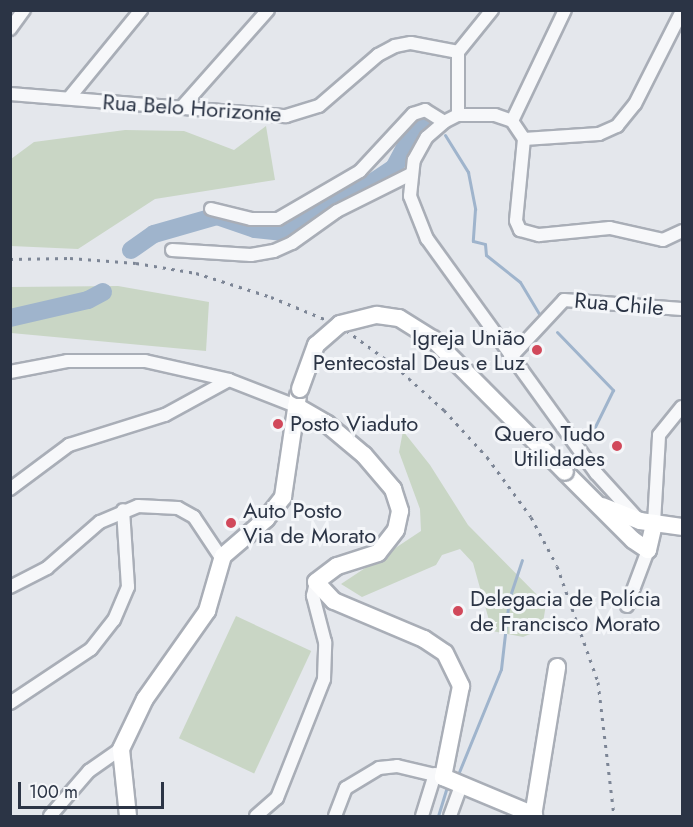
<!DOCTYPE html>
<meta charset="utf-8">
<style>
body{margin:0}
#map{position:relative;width:693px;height:827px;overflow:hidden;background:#e4e7ec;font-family:Jost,sans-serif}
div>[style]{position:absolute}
.green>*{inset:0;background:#c9d6c5;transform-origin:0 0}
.stream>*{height:3px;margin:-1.5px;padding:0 1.5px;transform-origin:1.5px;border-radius:1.5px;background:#9fb4cc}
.river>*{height:18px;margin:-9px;padding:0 9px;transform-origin:9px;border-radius:9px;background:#9fb4cc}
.roads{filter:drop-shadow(2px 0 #a9aeb7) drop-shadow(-2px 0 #a9aeb7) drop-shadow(0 2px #a9aeb7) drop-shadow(0 -2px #a9aeb7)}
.street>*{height:12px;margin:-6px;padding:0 6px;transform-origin:6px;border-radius:6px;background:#f7f8fa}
.secondary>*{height:16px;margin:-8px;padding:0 8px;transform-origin:8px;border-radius:8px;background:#fff}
.rail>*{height:3px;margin-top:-1.5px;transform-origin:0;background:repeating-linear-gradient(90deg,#7d8696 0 3px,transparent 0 9px)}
.bridges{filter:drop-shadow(2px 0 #a9aeb7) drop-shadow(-2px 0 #a9aeb7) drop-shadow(0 2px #a9aeb7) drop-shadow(0 -2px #a9aeb7)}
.secondary-bridge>*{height:16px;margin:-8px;padding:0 8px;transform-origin:8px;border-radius:8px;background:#fff}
.dots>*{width:16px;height:16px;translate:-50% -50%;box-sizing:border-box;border:3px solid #f4f6f9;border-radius:50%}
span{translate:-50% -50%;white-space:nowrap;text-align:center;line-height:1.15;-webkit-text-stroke:6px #f4f6f9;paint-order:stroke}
.street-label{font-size:22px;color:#2b3445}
.poi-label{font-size:22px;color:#2b3445}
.right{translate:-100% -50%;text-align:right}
.left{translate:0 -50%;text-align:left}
.frame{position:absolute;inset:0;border:12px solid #2b3445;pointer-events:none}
.scale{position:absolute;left:18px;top:782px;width:146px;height:27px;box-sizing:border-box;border:3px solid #2b3445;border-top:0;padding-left:8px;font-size:18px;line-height:21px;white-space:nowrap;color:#2b3445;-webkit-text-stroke:4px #f4f6f9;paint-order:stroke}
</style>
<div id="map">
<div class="green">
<div style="clip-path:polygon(266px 126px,275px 180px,155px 199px,78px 249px,11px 246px,11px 159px,34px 142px,125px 130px,184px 131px,234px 150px)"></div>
<div style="clip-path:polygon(118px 286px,209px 302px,206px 351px,11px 333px,11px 287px)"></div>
<div style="clip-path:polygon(403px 431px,430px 465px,468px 525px,546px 604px,542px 629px,523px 637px,492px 631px,473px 563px,460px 549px,442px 555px,436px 565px,362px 597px,341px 584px,421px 531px,420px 509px,399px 452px)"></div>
<div style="left:236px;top:616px;width:83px;height:135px;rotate:25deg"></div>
</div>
<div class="stream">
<div style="left:445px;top:135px;width:44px;rotate:58.1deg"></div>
<div style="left:468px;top:172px;width:38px;rotate:79deg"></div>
<div style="left:475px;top:209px;width:32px;rotate:94deg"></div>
<div style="left:473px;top:241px;width:12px;rotate:14deg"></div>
<div style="left:485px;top:244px;width:11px;rotate:85deg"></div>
<div style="left:486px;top:255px;width:43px;rotate:38.5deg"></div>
<div style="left:520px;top:282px;width:39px;rotate:59deg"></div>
<div style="left:557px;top:332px;width:81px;rotate:46deg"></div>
<div style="left:613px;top:390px;width:55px;rotate:116.1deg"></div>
<div style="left:459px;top:772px;width:111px;rotate:-67.8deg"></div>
<div style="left:501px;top:669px;width:70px;rotate:-83.5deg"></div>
<div style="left:509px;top:599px;width:41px;rotate:-71.6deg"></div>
<div style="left:438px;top:816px;width:28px;rotate:-73deg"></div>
</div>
<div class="river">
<div style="left:131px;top:250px;width:28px;rotate:-35deg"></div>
<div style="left:154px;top:234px;width:66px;rotate:-15.9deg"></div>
<div style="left:217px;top:216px;width:40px;rotate:18.9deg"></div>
<div style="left:255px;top:229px;width:36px;rotate:6deg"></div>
<div style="left:291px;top:233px;width:28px;rotate:-49deg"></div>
<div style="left:309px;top:212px;width:60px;rotate:-23.6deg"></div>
<div style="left:364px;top:188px;width:36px;rotate:-34deg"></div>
<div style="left:394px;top:168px;width:49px;rotate:-61.9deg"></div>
<div style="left:417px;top:125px;width:16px;rotate:-15deg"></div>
<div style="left:10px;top:318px;width:80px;rotate:-13deg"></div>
<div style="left:88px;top:300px;width:17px;rotate:-28deg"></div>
</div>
<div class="roads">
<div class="street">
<div style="left:10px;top:29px;width:24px;rotate:-54deg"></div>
<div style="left:10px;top:94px;width:277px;rotate:4.6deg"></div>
<div style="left:286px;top:116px;width:34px;rotate:-17deg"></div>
<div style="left:319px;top:106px;width:78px;rotate:-40.8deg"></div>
<div style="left:378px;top:55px;width:19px;rotate:-28deg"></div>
<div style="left:395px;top:46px;width:16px;rotate:-11deg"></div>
<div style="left:411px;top:43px;width:48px;rotate:10.8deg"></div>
<div style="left:69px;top:98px;width:114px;rotate:-50.7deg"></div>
<div style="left:181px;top:108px;width:131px;rotate:-48.4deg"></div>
<div style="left:458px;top:115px;width:63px;rotate:-90deg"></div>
<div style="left:458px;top:52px;width:54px;rotate:-51deg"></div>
<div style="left:512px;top:121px;width:123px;rotate:-64.5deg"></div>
<div style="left:524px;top:139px;width:75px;rotate:-3.8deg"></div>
<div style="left:599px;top:134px;width:20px;rotate:-24deg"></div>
<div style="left:617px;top:126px;width:28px;rotate:-51deg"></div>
<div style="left:635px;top:104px;width:104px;rotate:-63.2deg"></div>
<div style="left:211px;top:209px;width:41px;rotate:14deg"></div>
<div style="left:251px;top:219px;width:27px"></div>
<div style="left:278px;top:219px;width:95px;rotate:-30.3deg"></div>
<div style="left:360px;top:171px;width:78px;rotate:-47.1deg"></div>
<div style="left:413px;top:114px;width:13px;rotate:-18deg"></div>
<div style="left:425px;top:110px;width:22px;rotate:32deg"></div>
<div style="left:172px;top:250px;width:79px;rotate:3.6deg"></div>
<div style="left:251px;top:255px;width:23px;rotate:-10deg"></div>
<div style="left:274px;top:251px;width:20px;rotate:-24deg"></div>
<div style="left:292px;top:243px;width:55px;rotate:-35.4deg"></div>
<div style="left:337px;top:211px;width:83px;rotate:-26.6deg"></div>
<div style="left:510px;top:358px;width:79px;rotate:-47deg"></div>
<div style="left:564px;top:300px;width:118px;rotate:4.4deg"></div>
<div style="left:10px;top:372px;width:58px;rotate:-10.9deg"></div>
<div style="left:67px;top:361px;width:78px"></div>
<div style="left:145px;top:361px;width:86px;rotate:12.7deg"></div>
<div style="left:229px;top:380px;width:72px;rotate:21.2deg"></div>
<div style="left:10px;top:489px;width:74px;rotate:-36.7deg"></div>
<div style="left:69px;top:445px;width:101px;rotate:-17.4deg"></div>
<div style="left:165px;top:415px;width:73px;rotate:-28.7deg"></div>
<div style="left:637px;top:518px;width:61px;rotate:-132.3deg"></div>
<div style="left:596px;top:473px;width:289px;rotate:-125.8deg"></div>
<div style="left:427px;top:239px;width:46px;rotate:-111.6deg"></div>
<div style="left:410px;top:196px;width:36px;rotate:-84deg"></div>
<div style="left:414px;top:160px;width:26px;rotate:-61deg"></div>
<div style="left:427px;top:137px;width:23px;rotate:-41deg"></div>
<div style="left:444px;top:122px;width:16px;rotate:-27deg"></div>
<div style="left:458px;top:115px;width:37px"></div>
<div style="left:495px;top:115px;width:18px;rotate:19deg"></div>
<div style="left:512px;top:121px;width:22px;rotate:56deg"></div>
<div style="left:524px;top:139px;width:82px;rotate:95.6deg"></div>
<div style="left:516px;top:221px;width:10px;rotate:66deg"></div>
<div style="left:520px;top:230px;width:20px;rotate:15deg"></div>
<div style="left:539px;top:235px;width:71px;rotate:-5.6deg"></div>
<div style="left:610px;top:228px;width:54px;rotate:12.8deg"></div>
<div style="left:663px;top:240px;width:21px;rotate:-25deg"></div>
<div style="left:654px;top:523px;width:88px;rotate:-86.7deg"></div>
<div style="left:659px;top:435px;width:36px;rotate:-51deg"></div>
<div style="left:10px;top:587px;width:42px;rotate:-27.2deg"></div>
<div style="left:47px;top:568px;width:70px;rotate:-41deg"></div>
<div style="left:100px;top:522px;width:41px;rotate:-22.8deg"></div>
<div style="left:138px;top:506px;width:40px;rotate:2.9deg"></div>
<div style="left:178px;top:508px;width:18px;rotate:29deg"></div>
<div style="left:194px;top:517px;width:50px;rotate:56.3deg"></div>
<div style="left:627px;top:606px;width:60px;rotate:-69.4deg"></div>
<div style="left:10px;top:703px;width:97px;rotate:-33.7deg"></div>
<div style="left:91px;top:649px;width:37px;rotate:-52deg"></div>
<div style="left:114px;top:620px;width:36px;rotate:-67deg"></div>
<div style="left:128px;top:587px;width:77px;rotate:-93.7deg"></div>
<div style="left:50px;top:816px;width:60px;rotate:-49.1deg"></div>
<div style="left:89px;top:771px;width:39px;rotate:-35deg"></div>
<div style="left:256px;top:816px;width:28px;rotate:-41deg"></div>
<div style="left:277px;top:798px;width:128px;rotate:-68.4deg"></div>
<div style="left:324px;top:679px;width:37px;rotate:-88deg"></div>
<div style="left:325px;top:642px;width:48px;rotate:-104.6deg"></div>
<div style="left:313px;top:596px;width:14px;rotate:-78deg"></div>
<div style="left:335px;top:816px;width:30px;rotate:-69deg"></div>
<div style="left:346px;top:788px;width:39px;rotate:-31deg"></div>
<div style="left:379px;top:768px;width:18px;rotate:-6deg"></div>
<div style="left:397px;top:766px;width:47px;rotate:13.4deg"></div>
<div style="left:422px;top:816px;width:44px;rotate:-72.8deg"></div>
<div style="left:450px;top:816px;width:33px;rotate:-70deg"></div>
</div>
<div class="secondary">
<div style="left:296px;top:406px;width:36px;rotate:30deg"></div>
<div style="left:327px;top:424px;width:48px;rotate:40deg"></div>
<div style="left:364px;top:455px;width:45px;rotate:49.5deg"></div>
<div style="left:393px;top:489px;width:23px;rotate:72deg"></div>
<div style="left:400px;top:511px;width:19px;rotate:102deg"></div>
<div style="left:396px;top:530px;width:29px;rotate:128deg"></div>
<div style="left:378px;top:553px;width:43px;rotate:162.4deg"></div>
<div style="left:337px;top:566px;width:26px;rotate:143deg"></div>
<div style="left:316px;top:582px;width:26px;rotate:47deg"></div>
<div style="left:334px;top:601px;width:98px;rotate:22.9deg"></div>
<div style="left:424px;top:639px;width:25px;rotate:34deg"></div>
<div style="left:445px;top:653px;width:37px;rotate:64deg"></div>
<div style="left:461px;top:686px;width:93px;rotate:101.2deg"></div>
<div style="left:443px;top:777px;width:99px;rotate:22.7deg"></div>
<div style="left:565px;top:472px;width:96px;rotate:45deg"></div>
<div style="left:633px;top:540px;width:18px;rotate:34deg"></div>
<div style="left:648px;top:550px;width:28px;rotate:-77deg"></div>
<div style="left:602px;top:506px;width:41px;rotate:21.5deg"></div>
<div style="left:640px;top:521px;width:42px;rotate:8.1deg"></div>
<div style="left:128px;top:816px;width:67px;rotate:-96deg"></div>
<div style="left:121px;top:749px;width:55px;rotate:-64.4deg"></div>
<div style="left:145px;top:699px;width:108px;rotate:-54.8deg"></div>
<div style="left:207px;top:611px;width:57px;rotate:-73.8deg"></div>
<div style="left:223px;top:556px;width:57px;rotate:-40.7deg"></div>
<div style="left:266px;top:519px;width:28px;rotate:-52deg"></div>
<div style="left:283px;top:497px;width:102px;rotate:-81.6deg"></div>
<div style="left:533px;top:816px;width:151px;rotate:-80.8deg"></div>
</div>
</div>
<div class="rail">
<div style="left:10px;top:259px;width:60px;rotate:-1deg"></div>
<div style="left:70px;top:258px;width:66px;rotate:4.3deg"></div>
<div style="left:136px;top:263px;width:61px;rotate:9.5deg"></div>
<div style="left:196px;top:273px;width:79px;rotate:17.7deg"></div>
<div style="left:271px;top:297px;width:74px;rotate:22.4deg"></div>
<div style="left:339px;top:325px;width:69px;rotate:36.2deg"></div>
<div style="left:395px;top:366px;width:66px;rotate:41.9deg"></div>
<div style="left:444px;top:410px;width:64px;rotate:47.5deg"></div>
<div style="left:487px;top:457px;width:74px;rotate:53.7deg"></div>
<div style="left:531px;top:517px;width:55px;rotate:62deg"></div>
<div style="left:557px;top:566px;width:123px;rotate:70.5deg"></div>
<div style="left:598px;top:682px;width:135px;rotate:83.2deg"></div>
</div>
<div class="bridges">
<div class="secondary-bridge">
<div style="left:300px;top:389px;width:47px;rotate:-70deg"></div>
<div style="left:316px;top:345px;width:32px;rotate:-41deg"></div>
<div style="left:340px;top:324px;width:38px;rotate:-14deg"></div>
<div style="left:377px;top:315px;width:22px;rotate:8deg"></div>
<div style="left:399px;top:318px;width:40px;rotate:32deg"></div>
<div style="left:433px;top:339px;width:187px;rotate:45.2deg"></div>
</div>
</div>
<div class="dots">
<div style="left:537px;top:350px;background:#d1495b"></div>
<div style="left:278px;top:424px;background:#d1495b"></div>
<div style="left:617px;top:446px;background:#d1495b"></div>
<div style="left:231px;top:523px;background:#d1495b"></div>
<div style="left:458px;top:611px;background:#d1495b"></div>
</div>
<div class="street-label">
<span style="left:192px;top:108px;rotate:4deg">Rua Belo Horizonte</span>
<span style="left:619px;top:304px;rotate:5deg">Rua Chile</span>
</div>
<div class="poi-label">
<span class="right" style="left:525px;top:350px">Igreja União<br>Pentecostal Deus e Luz</span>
<span class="left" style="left:290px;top:424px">Posto Viaduto</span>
<span class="right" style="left:605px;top:446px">Quero Tudo<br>Utilidades</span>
<span class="left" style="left:243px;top:523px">Auto Posto<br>Via de Morato</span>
<span class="left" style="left:470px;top:611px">Delegacia de Polícia<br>de Francisco Morato</span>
</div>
<div class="frame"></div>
<div class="scale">100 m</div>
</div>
